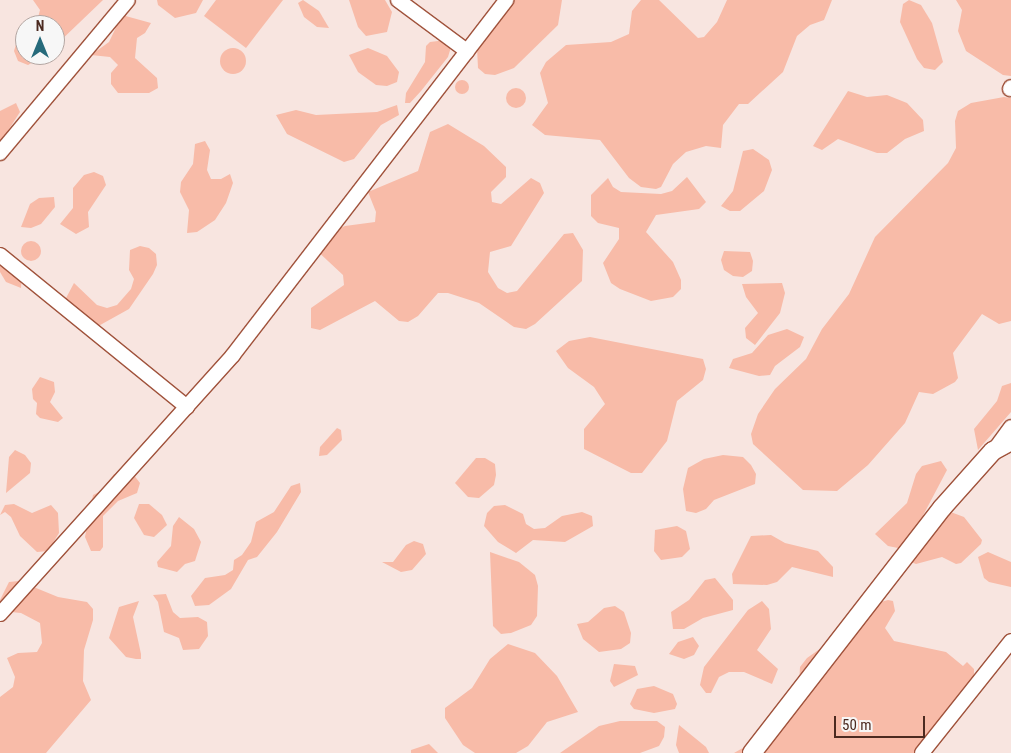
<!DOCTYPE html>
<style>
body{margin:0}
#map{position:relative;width:1011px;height:753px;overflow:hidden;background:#f8e5e0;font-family:"Roboto Condensed",sans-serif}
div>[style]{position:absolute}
.green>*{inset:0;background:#f8bba8}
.round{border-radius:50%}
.roads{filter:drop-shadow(1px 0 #a0533c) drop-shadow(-1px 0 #a0533c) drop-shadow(0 1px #a0533c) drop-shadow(0 -1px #a0533c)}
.minor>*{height:14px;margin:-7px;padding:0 7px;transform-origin:7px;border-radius:7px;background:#fff}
.tertiary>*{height:18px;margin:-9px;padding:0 9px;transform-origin:9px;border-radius:9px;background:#fff}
span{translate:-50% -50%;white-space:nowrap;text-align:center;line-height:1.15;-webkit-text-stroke:4px #f7f7f7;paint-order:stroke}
.north{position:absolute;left:15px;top:15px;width:50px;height:50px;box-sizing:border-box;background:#f7f7f7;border:1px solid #b3a5a1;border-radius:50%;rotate:0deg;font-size:14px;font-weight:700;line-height:20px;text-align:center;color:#4c2a20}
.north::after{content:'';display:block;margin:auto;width:18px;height:22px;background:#266a7b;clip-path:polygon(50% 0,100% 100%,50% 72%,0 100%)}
.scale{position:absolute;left:834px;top:716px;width:91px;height:22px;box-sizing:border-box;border:2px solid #4c2a20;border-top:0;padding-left:6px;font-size:15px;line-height:18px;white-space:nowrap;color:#4c2a20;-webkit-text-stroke:4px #f7f7f7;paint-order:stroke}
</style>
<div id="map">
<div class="green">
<div style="clip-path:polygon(33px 0,103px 0,55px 46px,55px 25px,36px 25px,40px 10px)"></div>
<div style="clip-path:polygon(157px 0,203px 0,196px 13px,175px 18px,158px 5px)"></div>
<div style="clip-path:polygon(216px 0,283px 0,246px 48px,204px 16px)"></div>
<div style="clip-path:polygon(303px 0,319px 11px,329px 28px,317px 27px,304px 17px,298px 3px)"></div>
<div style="clip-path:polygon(349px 0,385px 0,392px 12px,387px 32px,366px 36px,358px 27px)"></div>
<div style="clip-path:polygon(513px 0,562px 0,558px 25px,514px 68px,495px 75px,485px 74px,478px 68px,477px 48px,499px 14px)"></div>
<div style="clip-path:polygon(641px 0,659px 0,698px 38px,704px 37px,717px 22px,727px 0,832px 0,824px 20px,810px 25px,797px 36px,783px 72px,748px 104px,739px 104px,723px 125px,721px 148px,706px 146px,686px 152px,673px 164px,661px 187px,656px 189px,641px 187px,629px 178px,600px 140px,545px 135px,532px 125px,548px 103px,540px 73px,546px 62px,566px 45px,611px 42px,629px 34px,632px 11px)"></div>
<div style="clip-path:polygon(909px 0,921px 5px,932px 23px,943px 62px,935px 70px,924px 68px,917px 59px,900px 22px,903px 4px)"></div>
<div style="clip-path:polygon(956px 0,1011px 0,1011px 76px,1003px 75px,966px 51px,958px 31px,962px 10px)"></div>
<div style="clip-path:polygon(122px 15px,151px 23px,145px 33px,137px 38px,135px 58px,157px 78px,158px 88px,149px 93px,118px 93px,111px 84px,111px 73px,118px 65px,110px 57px,91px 55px,109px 42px)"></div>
<div style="clip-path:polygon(25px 35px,25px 55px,46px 55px,28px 65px,18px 61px,14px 51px,17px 41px)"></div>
<div style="clip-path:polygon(446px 40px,451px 47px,448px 57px,421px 91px,410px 103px,405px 103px,406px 93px,425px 62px,426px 46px,430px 42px)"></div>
<div class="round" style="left:220px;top:48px;width:26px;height:26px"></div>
<div style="clip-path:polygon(368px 48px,387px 56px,399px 72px,397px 82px,387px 86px,376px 85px,358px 72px,349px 55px)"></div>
<div class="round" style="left:455px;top:80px;width:14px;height:14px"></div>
<div class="round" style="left:506px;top:88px;width:20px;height:20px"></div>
<div style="clip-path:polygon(848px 91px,867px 97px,887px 95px,907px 103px,923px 120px,924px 131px,905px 139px,887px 153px,877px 153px,838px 139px,822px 150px,813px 146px)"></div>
<div style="clip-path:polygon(1004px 97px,1011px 98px,1011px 321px,999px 324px,982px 314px,953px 353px,958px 378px,955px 382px,933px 394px,919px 392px,905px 423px,868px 465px,837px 491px,803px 490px,753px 444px,751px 434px,758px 414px,775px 389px,806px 359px,822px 329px,849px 294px,875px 237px,948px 163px,956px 148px,955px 121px,958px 111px,971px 103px)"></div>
<div style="clip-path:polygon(16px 103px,20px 112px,0 143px,0 111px)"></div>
<div style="clip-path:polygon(397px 105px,399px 115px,381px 125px,354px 159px,344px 162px,287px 134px,276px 115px,296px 110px,316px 115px,377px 112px)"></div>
<div style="clip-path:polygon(448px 124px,484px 146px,506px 167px,506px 177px,491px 192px,492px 202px,501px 204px,531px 178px,540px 183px,544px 193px,511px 246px,490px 252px,488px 272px,498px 288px,507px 293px,517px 291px,564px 234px,573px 233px,583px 250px,582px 281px,535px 324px,526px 329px,514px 327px,479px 303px,448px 293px,438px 293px,418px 316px,408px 322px,399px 321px,375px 301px,320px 330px,311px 328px,311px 308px,344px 285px,343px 275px,313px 247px,317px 238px,345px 226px,375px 222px,376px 212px,368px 192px,418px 171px,430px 132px)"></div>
<div style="clip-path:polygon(205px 141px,210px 150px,207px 170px,211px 179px,221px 179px,230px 174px,233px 183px,226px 203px,215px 220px,197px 232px,187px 233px,189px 210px,180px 192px,181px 182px,193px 164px,195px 144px)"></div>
<div style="clip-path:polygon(753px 149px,769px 160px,772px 170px,764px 191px,740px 211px,730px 211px,721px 206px,733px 191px,743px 151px)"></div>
<div style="clip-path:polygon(94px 172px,103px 176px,106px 185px,88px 212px,89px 227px,76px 234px,60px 224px,73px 208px,73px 188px,84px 175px)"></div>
<div style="clip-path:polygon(687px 177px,706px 202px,699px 209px,656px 215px,646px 232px,673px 262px,681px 280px,681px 289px,673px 297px,651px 301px,620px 289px,611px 283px,603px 263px,619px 239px,619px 228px,598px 223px,591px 216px,591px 195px,608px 178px,613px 187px,621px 192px,661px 194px,672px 191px)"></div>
<div style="clip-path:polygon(54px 197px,55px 207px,41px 224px,31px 228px,21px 227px,30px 204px,39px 198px)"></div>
<div class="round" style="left:21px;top:241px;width:20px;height:20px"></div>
<div style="clip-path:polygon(140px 246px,149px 248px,156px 254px,157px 265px,153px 274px,129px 309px,93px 329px,65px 300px,74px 283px,97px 305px,107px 308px,117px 305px,131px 289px,134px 279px,129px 270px,130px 250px)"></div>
<div style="clip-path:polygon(724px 251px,750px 252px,753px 261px,752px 271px,743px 277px,733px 276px,724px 270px,721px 260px)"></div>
<div style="clip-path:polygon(0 261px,22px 273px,21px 288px,6px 282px,0 272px)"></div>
<div style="clip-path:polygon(782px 283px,785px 293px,780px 313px,755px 345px,746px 338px,745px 328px,758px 313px,746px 297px,742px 284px)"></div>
<div style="clip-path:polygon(787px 329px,804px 337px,800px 347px,775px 366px,770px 375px,759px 376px,729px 368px,733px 359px,752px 353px,768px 335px)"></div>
<div style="clip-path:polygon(590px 337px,703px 359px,706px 369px,703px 380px,677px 401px,667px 441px,642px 473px,631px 473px,584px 449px,584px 429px,605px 404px,594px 387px,568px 368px,556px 351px,569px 341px)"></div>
<div style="clip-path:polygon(40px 377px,54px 382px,55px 392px,50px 402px,63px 418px,58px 422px,40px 418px,36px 414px,37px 403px,33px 399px,32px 389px)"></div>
<div style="clip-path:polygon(1011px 383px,1011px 412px,978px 450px,974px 429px,997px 401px,1002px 386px)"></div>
<div style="clip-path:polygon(337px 428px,341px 430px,342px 440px,327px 455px,319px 456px,320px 447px)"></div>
<div style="clip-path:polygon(15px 450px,25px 455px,31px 463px,30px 473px,6px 493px,9px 457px)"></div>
<div style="clip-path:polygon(723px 455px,743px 457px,751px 465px,756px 474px,755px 484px,714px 500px,706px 509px,696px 513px,686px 511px,683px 489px,688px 468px,704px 459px)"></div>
<div style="clip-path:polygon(476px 458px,485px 458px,495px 464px,496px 475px,494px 485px,479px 498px,468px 497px,455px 483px)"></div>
<div style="clip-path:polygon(941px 461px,947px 470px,908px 544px,898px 548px,888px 546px,875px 534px,907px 503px,916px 474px,922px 466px)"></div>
<div style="clip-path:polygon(124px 472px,133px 474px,140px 483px,137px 493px,118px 501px,103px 516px,103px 547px,100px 551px,91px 551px,85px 537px,93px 495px,101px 491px,114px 474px)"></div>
<div style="clip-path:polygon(300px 483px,301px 492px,277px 532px,257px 557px,248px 560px,231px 589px,209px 605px,195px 606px,191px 596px,205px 578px,225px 575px,233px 570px,234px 560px,242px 555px,251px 542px,256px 522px,274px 512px,291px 486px)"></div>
<div style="clip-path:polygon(14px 504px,32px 513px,51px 505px,58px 513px,59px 533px,48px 551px,37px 552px,20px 536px,11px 517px,5px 512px,0 515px,5px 505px)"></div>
<div style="clip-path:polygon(139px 504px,149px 504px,162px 515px,167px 525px,154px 537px,144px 535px,134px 518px)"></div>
<div style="clip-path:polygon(505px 505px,523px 514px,526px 524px,534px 529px,545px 528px,562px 516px,582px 512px,592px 516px,593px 526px,565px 542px,533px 540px,516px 553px,498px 542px,484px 526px,487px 513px,494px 506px)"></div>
<div style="clip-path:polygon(948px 511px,964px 517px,982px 540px,981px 544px,961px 563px,956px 564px,942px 557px,916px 564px,911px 562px)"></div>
<div style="clip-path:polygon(179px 517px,194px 529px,201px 542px,195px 561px,185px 564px,177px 572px,158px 567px,157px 562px,171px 546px,173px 526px)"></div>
<div style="clip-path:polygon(677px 526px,686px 531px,690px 549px,682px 557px,661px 560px,654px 551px,655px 530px)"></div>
<div style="clip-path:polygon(771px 535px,785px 543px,818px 551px,833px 567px,833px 577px,792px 567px,777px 582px,767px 585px,733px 584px,732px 574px,751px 536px)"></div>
<div style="clip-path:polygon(414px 541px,423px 544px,426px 554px,412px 570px,401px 572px,382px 562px,393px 562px,406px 545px)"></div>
<div style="clip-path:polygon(490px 552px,519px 562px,535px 575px,538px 586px,537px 616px,531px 625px,511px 633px,501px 634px,493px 626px)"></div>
<div style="clip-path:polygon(988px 552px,1011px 562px,1011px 587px,989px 582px,984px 578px,978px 557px)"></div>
<div style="clip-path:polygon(715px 578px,733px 600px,733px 610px,703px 618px,684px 629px,673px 629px,671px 612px,689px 600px,705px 580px)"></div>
<div style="clip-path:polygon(19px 581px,58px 597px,87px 602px,93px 609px,93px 620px,84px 650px,83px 681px,91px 700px,46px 753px,0 753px,0 697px,13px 687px,15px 677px,7px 658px,18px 653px,37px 652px,42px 643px,40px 623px,21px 613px,1px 611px,0 600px,9px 582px)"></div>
<div style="clip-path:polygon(166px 594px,173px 612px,180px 618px,198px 617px,207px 622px,208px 636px,199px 649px,183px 650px,179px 638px,164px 632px,158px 602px,153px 595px)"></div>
<div style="clip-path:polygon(888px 600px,893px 601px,895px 611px,885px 628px,894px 641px,946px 652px,963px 666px,967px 662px,974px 669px,974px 680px,969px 689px,955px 699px,919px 753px,734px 753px,760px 738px,798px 700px,800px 667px,807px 658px,844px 632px,870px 605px)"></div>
<div style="clip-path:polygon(139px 601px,133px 617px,141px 654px,141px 659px,136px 659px,126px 657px,109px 638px,119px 607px)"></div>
<div style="clip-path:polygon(762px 601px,769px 609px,771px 629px,757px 650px,778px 669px,772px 684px,744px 672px,729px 672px,719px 677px,711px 693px,706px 693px,700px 685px,704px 667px,748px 610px)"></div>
<div style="clip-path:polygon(615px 606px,624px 612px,631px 633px,630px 643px,621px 649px,599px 652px,583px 639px,577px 624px,588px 622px,604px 608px)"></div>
<div style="clip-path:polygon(693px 637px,699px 646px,694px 655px,684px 659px,669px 654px,678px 642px)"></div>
<div style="clip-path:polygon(508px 644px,535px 653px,557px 676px,578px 712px,547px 722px,528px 746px,516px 753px,475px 753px,463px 745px,445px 718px,445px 708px,472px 688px,490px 659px)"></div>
<div style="clip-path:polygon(614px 664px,635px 666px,638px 675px,614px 687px,610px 681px)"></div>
<div style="clip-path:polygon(654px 686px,673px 694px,677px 704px,675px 709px,654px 713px,634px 709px,630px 704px,637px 689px)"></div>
<div style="clip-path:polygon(620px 721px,657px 721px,665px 727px,664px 737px,659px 746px,640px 753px,560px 753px,599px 726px)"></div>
<div style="clip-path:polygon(679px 725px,706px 747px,709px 753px,679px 753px,676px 745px)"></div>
<div style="clip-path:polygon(429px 744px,438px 753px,411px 753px,411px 750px)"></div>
</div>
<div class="roads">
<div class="minor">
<div style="left:398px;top:0;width:86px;rotate:36.5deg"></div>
<div style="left:1010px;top:89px;width:2px;rotate:-63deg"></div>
<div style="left:0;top:153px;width:199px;rotate:-50.1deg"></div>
<div style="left:0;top:255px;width:241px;rotate:39.1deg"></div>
<div style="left:995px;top:449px;width:27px;rotate:-54deg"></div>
<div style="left:0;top:614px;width:348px;rotate:-48deg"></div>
<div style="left:233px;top:355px;width:448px;rotate:-52.4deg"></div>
<div style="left:922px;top:753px;width:143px;rotate:-51.5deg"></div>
</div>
<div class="tertiary">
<div style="left:752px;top:753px;width:310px;rotate:-52.2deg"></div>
<div style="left:942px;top:508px;width:76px;rotate:-48.2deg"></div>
<div style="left:993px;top:451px;width:21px;rotate:-29deg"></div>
</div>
</div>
<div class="north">N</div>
<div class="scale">50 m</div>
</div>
